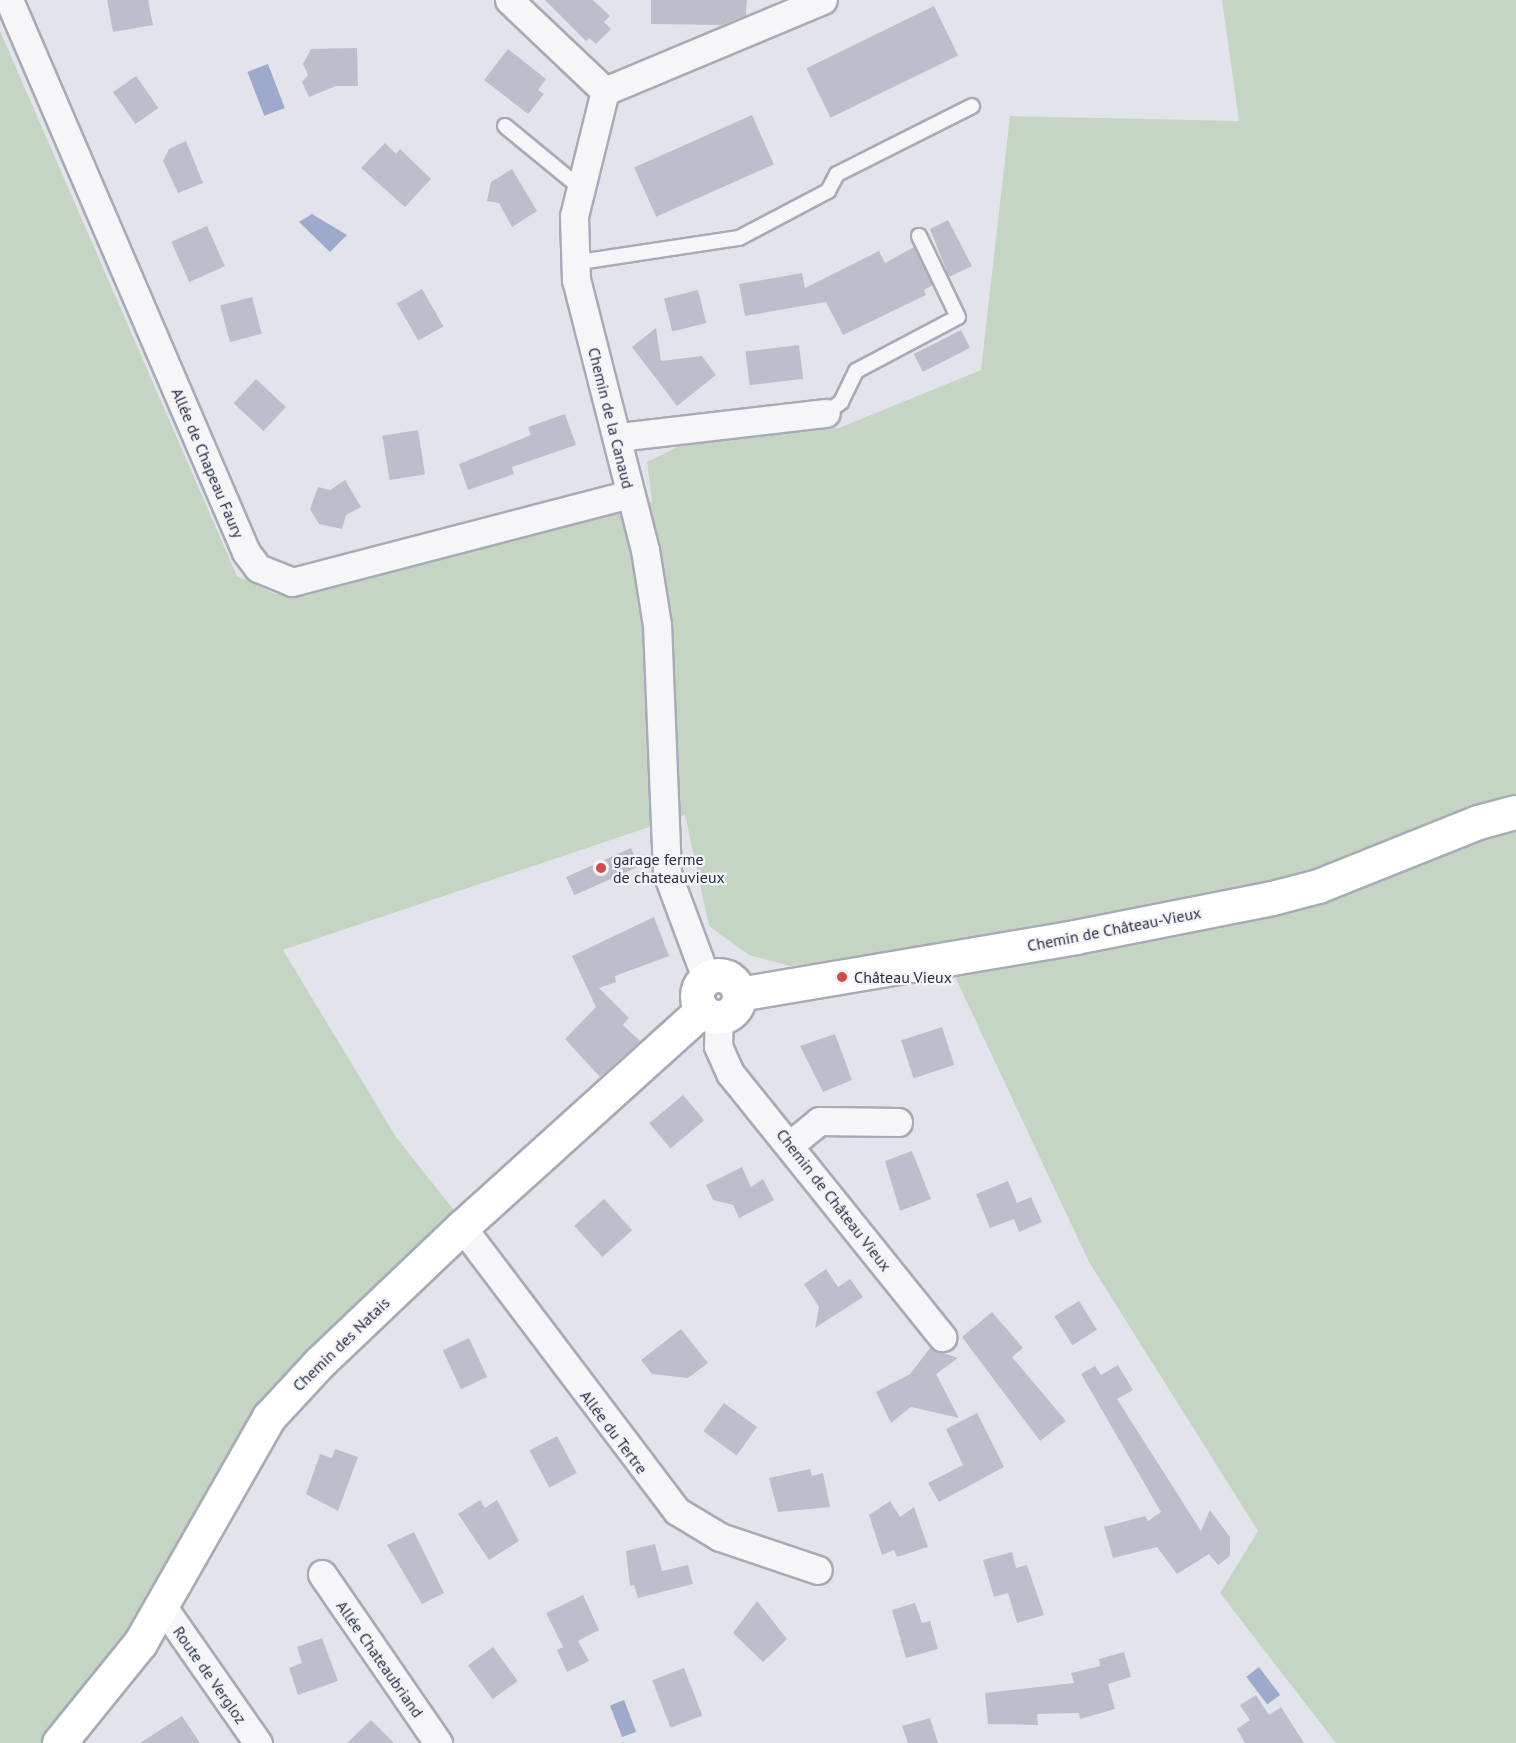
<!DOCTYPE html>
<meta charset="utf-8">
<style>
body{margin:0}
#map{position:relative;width:1516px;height:1743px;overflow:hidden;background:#e3e4eb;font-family:"PT Sans",sans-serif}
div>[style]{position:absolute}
.green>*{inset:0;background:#c4d5c3}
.water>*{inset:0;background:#9daacc;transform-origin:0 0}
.building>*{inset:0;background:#bcbfcb;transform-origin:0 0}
.roads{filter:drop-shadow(2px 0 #a8aab6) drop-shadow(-2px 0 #a8aab6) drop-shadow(0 2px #a8aab6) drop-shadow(0 -2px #a8aab6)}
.lane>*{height:14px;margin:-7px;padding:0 7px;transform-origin:7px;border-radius:7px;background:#f6f6f9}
.street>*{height:27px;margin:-13.5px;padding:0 13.5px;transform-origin:13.5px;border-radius:13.5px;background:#f6f6f9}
.secondary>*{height:33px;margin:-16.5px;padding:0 16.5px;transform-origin:16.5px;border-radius:16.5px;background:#fff}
.secondary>.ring{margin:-16.5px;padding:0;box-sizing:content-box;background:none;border:33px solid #fff;border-radius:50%}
.dots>*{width:16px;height:16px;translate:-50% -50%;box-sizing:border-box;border:3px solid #f2f4f8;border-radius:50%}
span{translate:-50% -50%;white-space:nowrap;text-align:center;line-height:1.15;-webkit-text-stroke:4.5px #f2f4f8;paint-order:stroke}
.street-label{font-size:16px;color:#2a2e44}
.poi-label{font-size:16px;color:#2a2e44}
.left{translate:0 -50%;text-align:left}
</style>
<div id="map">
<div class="green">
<div style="clip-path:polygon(1222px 0,1516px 0,1516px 1743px,1336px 1743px,1220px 1593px,1258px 1531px,1089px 1262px,941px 947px,790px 966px,749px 955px,709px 926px,685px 815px,283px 950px,396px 1137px,460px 1218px,350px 1318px,70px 1716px,42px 1743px,0 1743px,0 31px,237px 576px,275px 594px,305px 596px,652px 502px,647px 462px,684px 444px,839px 428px,981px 370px,1010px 116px,1239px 121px)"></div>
</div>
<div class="water">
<div style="left:268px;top:64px;width:47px;height:22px;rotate:69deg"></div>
<div style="clip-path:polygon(312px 214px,347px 235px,330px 252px,299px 222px)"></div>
<div style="left:1259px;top:1667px;width:35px;height:16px;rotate:53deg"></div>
<div style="left:624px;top:1700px;width:34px;height:15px;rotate:69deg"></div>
</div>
<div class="building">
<div style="clip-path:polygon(107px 0,148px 0,153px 25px,113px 32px)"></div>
<div style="clip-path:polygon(545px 0,593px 0,610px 16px,604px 22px,611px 29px,596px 44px,589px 38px,586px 41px)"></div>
<div style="clip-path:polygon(651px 0,747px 0,746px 15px,722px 25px,651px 24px)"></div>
<div style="left:934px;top:6px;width:55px;height:142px;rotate:64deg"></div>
<div style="clip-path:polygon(357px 48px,358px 86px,336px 86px,309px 97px,302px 82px,308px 75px,303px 64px,311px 49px)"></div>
<div style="clip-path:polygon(508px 49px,546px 79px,538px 90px,544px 94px,528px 114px,484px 80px)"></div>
<div style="left:136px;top:76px;width:39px;height:28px;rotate:55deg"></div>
<div style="left:752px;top:115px;width:54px;height:129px;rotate:66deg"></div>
<div style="clip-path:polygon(186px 141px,203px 183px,178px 193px,163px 161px,169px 149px)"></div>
<div style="clip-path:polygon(385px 143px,396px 154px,400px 149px,431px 179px,405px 207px,361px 168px)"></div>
<div style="clip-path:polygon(512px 169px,537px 211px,512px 227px,499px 203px,487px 201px,491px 182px)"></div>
<div style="clip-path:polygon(948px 220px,972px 266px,949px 277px,930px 229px)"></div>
<div style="left:207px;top:226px;width:44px;height:39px;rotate:66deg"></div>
<div style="clip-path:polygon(914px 247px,933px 285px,924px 290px,926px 295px,843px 335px,826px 302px,745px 316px,739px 284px,802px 273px,805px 288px,879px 251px,885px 263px)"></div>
<div style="left:422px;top:289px;width:43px;height:29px;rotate:60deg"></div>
<div style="left:698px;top:290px;width:34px;height:35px;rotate:76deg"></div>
<div style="left:252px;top:297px;width:38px;height:33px;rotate:75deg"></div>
<div style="clip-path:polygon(656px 328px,661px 361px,702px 356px,716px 375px,677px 406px,632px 347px)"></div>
<div style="left:961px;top:330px;width:20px;height:53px;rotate:63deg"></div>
<div style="left:799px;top:345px;width:34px;height:54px;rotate:83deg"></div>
<div style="left:256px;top:379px;width:41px;height:33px;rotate:43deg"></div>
<div style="clip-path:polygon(565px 414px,576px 445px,512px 467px,514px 474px,468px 490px,459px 464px,531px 435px,528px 427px)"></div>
<div style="left:418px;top:430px;width:45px;height:36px;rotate:81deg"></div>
<div style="clip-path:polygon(345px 480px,361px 507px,346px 515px,342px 529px,319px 524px,310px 509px,318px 487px,330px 490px)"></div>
<div style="left:631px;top:848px;width:20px;height:71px;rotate:66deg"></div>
<div style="clip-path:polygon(654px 917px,669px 956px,615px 976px,616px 982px,599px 988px,629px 1018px,623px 1025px,640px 1041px,600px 1077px,565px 1039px,596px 1007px,572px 956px)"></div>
<div style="left:942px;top:1027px;width:40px;height:43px;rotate:72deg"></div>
<div style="clip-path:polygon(835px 1034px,852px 1080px,823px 1092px,800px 1046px)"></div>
<div style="left:683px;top:1095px;width:33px;height:44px;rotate:50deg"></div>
<div style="clip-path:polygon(912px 1151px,931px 1199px,900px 1211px,885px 1161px)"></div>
<div style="clip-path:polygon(742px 1167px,751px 1187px,763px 1179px,774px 1200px,739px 1218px,733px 1205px,713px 1200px,706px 1185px)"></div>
<div style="clip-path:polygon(1008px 1181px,1017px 1203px,1031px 1197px,1042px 1222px,1019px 1232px,1014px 1219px,990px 1228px,976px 1194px)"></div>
<div style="left:604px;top:1199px;width:42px;height:40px;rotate:48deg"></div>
<div style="clip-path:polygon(826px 1269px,838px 1287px,850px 1279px,863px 1297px,815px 1328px,819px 1307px,804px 1284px)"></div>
<div style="left:1079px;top:1301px;width:34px;height:29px;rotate:58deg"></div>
<div style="clip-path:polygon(992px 1312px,1023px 1348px,1012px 1357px,1066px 1421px,1040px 1441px,962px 1337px)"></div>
<div style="clip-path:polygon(681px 1329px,708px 1363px,688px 1378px,652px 1374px,641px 1360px)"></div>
<div style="left:469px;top:1338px;width:43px;height:29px;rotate:65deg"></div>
<div style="clip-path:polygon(930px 1348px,958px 1358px,936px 1374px,959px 1418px,911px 1407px,891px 1423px,876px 1392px,910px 1374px)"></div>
<div style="clip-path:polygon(1118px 1365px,1133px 1390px,1117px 1399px,1201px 1531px,1210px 1510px,1230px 1537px,1230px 1556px,1218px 1565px,1209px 1554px,1177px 1574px,1157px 1547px,1113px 1558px,1104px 1527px,1145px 1516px,1148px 1521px,1161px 1512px,1081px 1374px,1095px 1366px,1101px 1375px)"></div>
<div style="left:724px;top:1403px;width:41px;height:35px;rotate:36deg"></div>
<div style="clip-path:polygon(977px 1413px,1004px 1467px,939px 1502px,928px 1483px,963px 1465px,946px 1429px)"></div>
<div style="left:557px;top:1436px;width:42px;height:31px;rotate:62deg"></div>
<div style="clip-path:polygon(335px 1449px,358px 1457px,338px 1511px,306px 1494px,320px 1454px,332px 1458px)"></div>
<div style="clip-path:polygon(810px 1469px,812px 1476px,823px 1473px,830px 1507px,778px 1512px,769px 1478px)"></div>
<div style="clip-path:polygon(480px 1500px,485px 1508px,497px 1500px,519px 1541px,489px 1560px,458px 1514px)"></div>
<div style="clip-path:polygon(890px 1501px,900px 1517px,914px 1507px,928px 1547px,897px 1557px,894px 1550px,882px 1555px,869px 1515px)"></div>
<div style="clip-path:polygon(414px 1532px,444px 1593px,422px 1604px,387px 1545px)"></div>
<div style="clip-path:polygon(655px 1544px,662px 1571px,688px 1565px,693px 1584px,638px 1598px,634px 1585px,630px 1586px,626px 1551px)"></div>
<div style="clip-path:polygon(1012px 1552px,1016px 1568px,1027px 1565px,1044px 1615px,1017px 1623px,1008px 1593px,994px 1597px,983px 1560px)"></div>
<div style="clip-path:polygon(583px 1595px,599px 1630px,578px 1641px,589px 1661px,567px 1672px,557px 1650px,563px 1647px,546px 1613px)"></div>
<div style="clip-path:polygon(757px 1601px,787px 1639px,763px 1662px,733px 1633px)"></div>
<div style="clip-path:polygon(915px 1603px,922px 1623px,930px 1621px,938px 1649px,906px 1658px,892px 1610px)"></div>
<div style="clip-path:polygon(322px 1638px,338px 1681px,298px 1695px,289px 1668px,302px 1663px,297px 1647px)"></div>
<div style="left:493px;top:1647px;width:42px;height:31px;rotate:54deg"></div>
<div style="clip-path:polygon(1124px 1652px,1131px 1677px,1108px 1684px,1115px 1709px,1080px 1719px,1079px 1713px,1037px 1714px,1038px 1725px,988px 1724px,985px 1693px,1074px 1683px,1071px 1673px,1100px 1666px,1099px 1659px)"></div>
<div style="left:684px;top:1668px;width:51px;height:34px;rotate:69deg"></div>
<div style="clip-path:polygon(1256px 1695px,1269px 1715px,1281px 1707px,1304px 1743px,1245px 1743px,1237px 1729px,1250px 1720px,1240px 1705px)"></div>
<div style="clip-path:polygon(182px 1716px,200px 1743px,140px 1743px)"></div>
<div style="clip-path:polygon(930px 1718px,938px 1743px,908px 1743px,902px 1726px)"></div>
<div style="clip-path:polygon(371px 1720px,394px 1743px,347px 1743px)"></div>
</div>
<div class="roads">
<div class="lane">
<div style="left:505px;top:126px;width:94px;rotate:39.4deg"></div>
<div style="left:573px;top:263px;width:168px;rotate:-8.6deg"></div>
<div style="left:739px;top:238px;width:101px;rotate:-27.8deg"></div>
<div style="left:828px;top:191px;width:19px;rotate:-62deg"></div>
<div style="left:837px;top:174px;width:151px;rotate:-26.7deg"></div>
<div style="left:826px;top:413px;width:19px;rotate:-36deg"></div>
<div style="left:841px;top:402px;width:34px;rotate:-64deg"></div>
<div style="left:856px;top:371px;width:115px;rotate:-27.9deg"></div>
<div style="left:958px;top:317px;width:90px;rotate:-115.7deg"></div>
</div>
<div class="street">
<div style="left:9px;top:0;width:601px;rotate:66.76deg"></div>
<div style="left:246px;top:552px;width:20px;rotate:53deg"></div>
<div style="left:258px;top:568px;width:37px;rotate:22deg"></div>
<div style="left:292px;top:582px;width:349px;rotate:-14.6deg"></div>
<div style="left:509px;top:0;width:132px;rotate:43.5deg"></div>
<div style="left:618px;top:437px;width:209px;rotate:-6.6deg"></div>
<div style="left:706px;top:978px;width:112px;rotate:-110.4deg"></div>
<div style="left:667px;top:873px;width:248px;rotate:-92.3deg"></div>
<div style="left:657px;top:625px;width:76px;rotate:-99.1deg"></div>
<div style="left:645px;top:550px;width:279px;rotate:-104.3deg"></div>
<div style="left:576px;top:280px;width:64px;rotate:-91.8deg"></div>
<div style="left:574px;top:216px;width:129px;rotate:-76.1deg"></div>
<div style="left:605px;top:91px;width:236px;rotate:-22.7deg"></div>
<div style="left:719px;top:1017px;width:29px;rotate:92deg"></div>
<div style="left:718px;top:1046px;width:30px;rotate:66deg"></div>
<div style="left:730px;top:1073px;width:339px;rotate:51.2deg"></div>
<div style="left:791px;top:1144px;width:36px;rotate:-39deg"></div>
<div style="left:819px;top:1121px;width:79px;rotate:0.7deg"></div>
<div style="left:462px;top:1227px;width:356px;rotate:52.9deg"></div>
<div style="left:677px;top:1511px;width:50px;rotate:31.2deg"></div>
<div style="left:720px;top:1537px;width:103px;rotate:18.6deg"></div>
<div style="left:322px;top:1574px;width:205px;rotate:55.5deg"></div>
<div style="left:163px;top:1607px;width:166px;rotate:55.1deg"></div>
</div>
<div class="secondary">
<div class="ring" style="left:697px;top:975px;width:9px;height:9px"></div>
<div style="left:739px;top:994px;width:341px;rotate:-9.6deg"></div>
<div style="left:1075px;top:937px;width:201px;rotate:-11.2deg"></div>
<div style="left:1272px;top:898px;width:48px;rotate:-14.6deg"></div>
<div style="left:1318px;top:886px;width:172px;rotate:-21.8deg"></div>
<div style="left:1478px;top:822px;width:39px;rotate:-15deg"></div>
<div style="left:59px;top:1743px;width:129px;rotate:-51deg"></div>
<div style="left:140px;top:1643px;width:260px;rotate:-60.3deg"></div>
<div style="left:269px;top:1417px;width:74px;rotate:-47.2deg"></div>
<div style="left:319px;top:1363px;width:197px;rotate:-43.6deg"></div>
<div style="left:462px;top:1227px;width:324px;rotate:-42.1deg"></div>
</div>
</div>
<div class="dots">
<div style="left:601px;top:868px;background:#d34b45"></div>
<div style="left:842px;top:977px;background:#d34b45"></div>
</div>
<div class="street-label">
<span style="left:611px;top:418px;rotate:76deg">Chemin de la Canaud</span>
<span style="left:208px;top:463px;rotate:67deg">Allée de Chapeau Faury</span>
<span style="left:1114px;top:929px;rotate:-11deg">Chemin de Château-Vieux</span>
<span style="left:834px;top:1200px;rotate:52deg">Chemin de Château Vieux</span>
<span style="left:341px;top:1344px;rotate:-44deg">Chemin des Natais</span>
<span style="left:614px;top:1432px;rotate:53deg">Allée du Tertre</span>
<span style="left:380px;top:1659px;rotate:55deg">Allée Chateaubriand</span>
<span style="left:210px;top:1675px;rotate:55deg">Route de Vergloz</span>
</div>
<div class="poi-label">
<span class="left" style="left:613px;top:868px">garage ferme<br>de chateauvieux</span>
<span class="left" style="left:854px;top:977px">Château Vieux</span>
</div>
</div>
